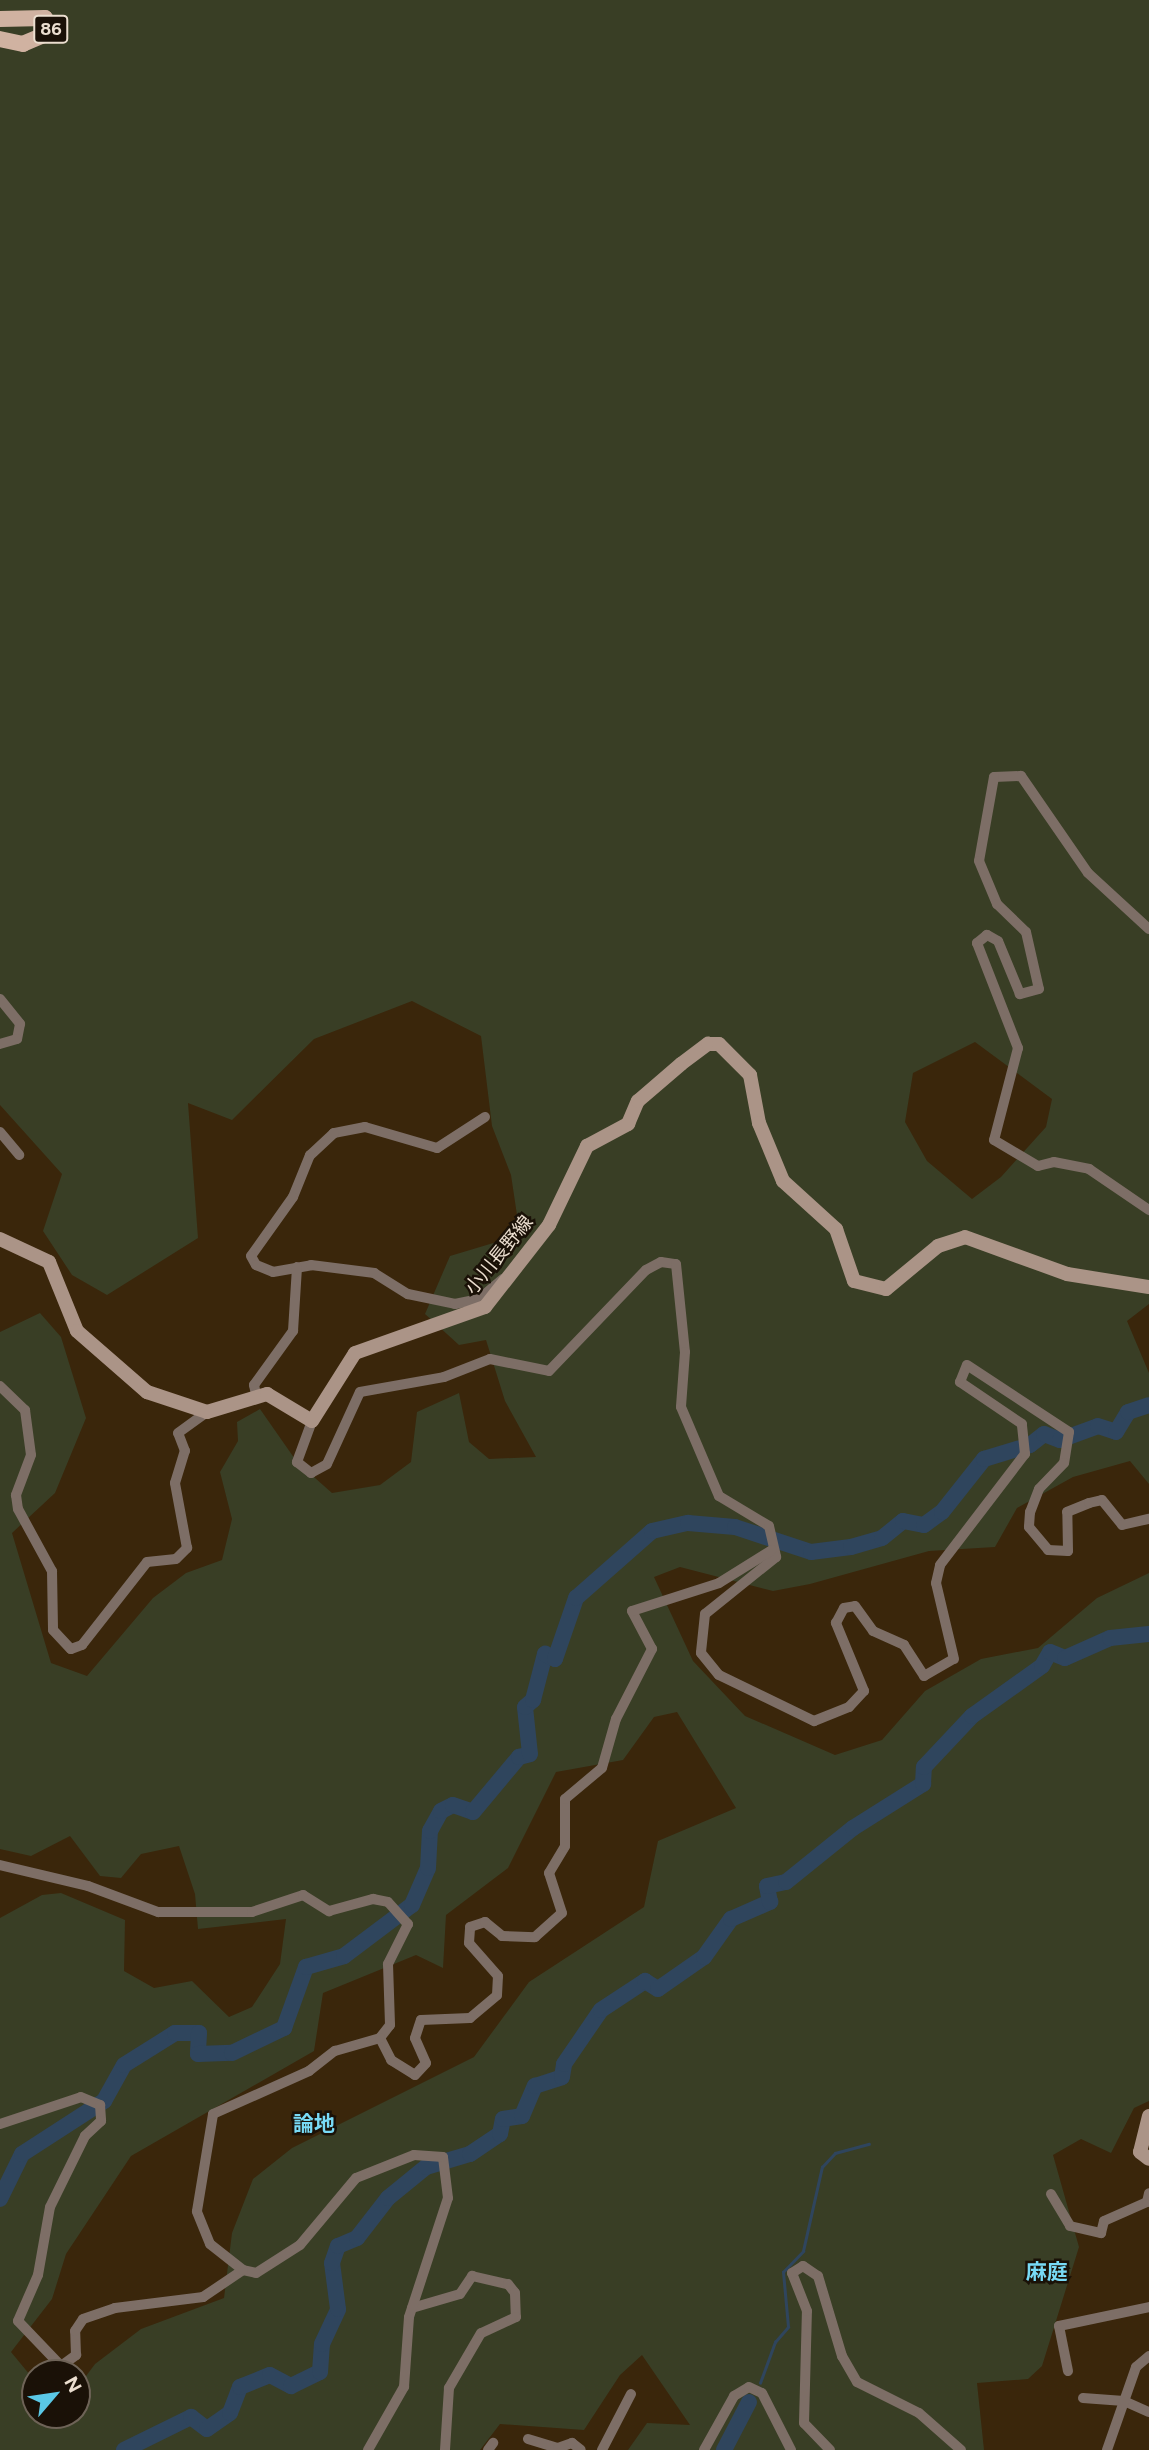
<!DOCTYPE html>
<meta charset="utf-8">
<style>
body{margin:0}
#map{position:relative;width:1149px;height:2450px;overflow:hidden;background:#3a260b;font-family:Figtree,"Noto Sans JP",sans-serif}
div>[style]{position:absolute}
.green>*{inset:0;background:#393e25}
.stream>*{height:2.5px;margin:-1.25px;padding:0 1.25px;transform-origin:1.25px;border-radius:1.25px;background:#2f455d}
.river>*{height:16px;margin:-8px;padding:0 8px;transform-origin:8px;border-radius:8px;background:#2f455d}
.street>*{height:10px;margin:-5px;padding:0 5px;transform-origin:5px;border-radius:5px;background:#7d6e66}
.secondary>*{height:14px;margin:-7px;padding:0 7px;transform-origin:7px;border-radius:7px;background:#ab9487}
.primary>*{height:16px;margin:-8px;padding:0 8px;transform-origin:8px;border-radius:8px;background:#d0b2a1}
span{translate:-50% -50%;white-space:nowrap;text-align:center;line-height:1.15;-webkit-text-stroke:5px #1a1107;paint-order:stroke}
.shield-label span{padding:2px 5px;background:#1a1107;border:2px solid;border-radius:5px;-webkit-text-stroke-width:0}
.shield-label{font-size:18px;color:#ebdecf;font-weight:700}
.street-label{font-size:19px;color:#ebdecf}
.neighbourhood-label{font-size:21px;color:#78daf6;font-weight:700}
.north{position:absolute;left:21px;top:2359px;width:70px;height:70px;box-sizing:border-box;background:#1a1107;border:2px solid #6e6357;border-radius:50%;rotate:61deg;font-size:19px;font-weight:700;line-height:28px;text-align:center;color:#ebdecf}
.north::after{content:'';display:block;margin:auto;width:24px;height:32px;background:#5ac8e6;clip-path:polygon(50% 0,100% 100%,50% 72%,0 100%)}
</style>
<div id="map">
<div class="green">
<div style="clip-path:polygon(evenodd,0 0,1149px 0,1149px 1304px,1127px 1321px,1149px 1373px,1149px 1484px,1130px 1461px,1073px 1477px,1017px 1508px,995px 1547px,929px 1551px,810px 1584px,773px 1591px,680px 1567px,654px 1577px,693px 1661px,745px 1716px,835px 1755px,882px 1740px,925px 1691px,981px 1659px,1038px 1648px,1097px 1598px,1149px 1573px,1149px 2101px,1134px 2108px,1111px 2153px,1081px 2139px,1053px 2155px,1079px 2247px,1042px 2366px,1028px 2379px,977px 2383px,984px 2450px,628px 2450px,647px 2423px,690px 2425px,642px 2355px,620px 2375px,584px 2430px,500px 2424px,480px 2450px,0 2450px,0 1918px,42px 1895px,61px 1893px,125px 1920px,124px 1971px,154px 1988px,192px 1981px,229px 2017px,252px 2007px,280px 1964px,286px 1919px,198px 1929px,195px 1894px,179px 1846px,141px 1854px,121px 1878px,100px 1876px,70px 1836px,31px 1856px,0 1849px,0 1332px,40px 1313px,61px 1337px,86px 1418px,55px 1493px,12px 1533px,51px 1663px,87px 1676px,153px 1598px,186px 1573px,222px 1560px,232px 1519px,220px 1472px,238px 1441px,237px 1422px,260px 1409px,297px 1462px,332px 1493px,380px 1485px,411px 1462px,417px 1412px,459px 1393px,469px 1442px,489px 1459px,536px 1457px,505px 1401px,486px 1340px,459px 1345px,425px 1314px,450px 1256px,520px 1235px,511px 1175px,492px 1126px,481px 1036px,412px 1001px,314px 1039px,232px 1120px,188px 1103px,198px 1238px,107px 1295px,72px 1275px,43px 1231px,62px 1174px,0 1105px,0 0,975px 1042px,1052px 1099px,1046px 1127px,1001px 1177px,972px 1199px,927px 1161px,905px 1122px,913px 1073px,975px 1042px,0 0,677px 1712px,736px 1808px,658px 1841px,644px 1907px,529px 1982px,474px 2057px,292px 2148px,253px 2179px,232px 2233px,224px 2298px,141px 2329px,95px 2364px,77px 2388px,77px 2415px,35px 2415px,35px 2381px,11px 2352px,52px 2299px,66px 2254px,131px 2156px,314px 2051px,323px 1993px,416px 1955px,443px 1968px,446px 1915px,508px 1868px,556px 1772px,623px 1760px,654px 1717px,677px 1712px)"></div>
</div>
<div class="stream">
<div style="left:760px;top:2383px;width:44px;rotate:-69.9deg"></div>
<div style="left:775px;top:2342px;width:20px;rotate:-49deg"></div>
<div style="left:788px;top:2327px;width:55px;rotate:-95.2deg"></div>
<div style="left:783px;top:2272px;width:29px;rotate:-46deg"></div>
<div style="left:803px;top:2251px;width:86px;rotate:-77.3deg"></div>
<div style="left:822px;top:2167px;width:19px;rotate:-47deg"></div>
<div style="left:835px;top:2153px;width:35px;rotate:-15deg"></div>
<div style="left:749px;top:2402px;width:4px;rotate:-63deg"></div>
</div>
<div class="river">
<div style="left:0;top:2199px;width:50px;rotate:-63.9deg"></div>
<div style="left:22px;top:2154px;width:98px;rotate:-32.9deg"></div>
<div style="left:104px;top:2101px;width:41px;rotate:-60.9deg"></div>
<div style="left:124px;top:2065px;width:60px;rotate:-32.1deg"></div>
<div style="left:175px;top:2033px;width:24px"></div>
<div style="left:199px;top:2033px;width:21px;rotate:93deg"></div>
<div style="left:198px;top:2054px;width:34px;rotate:-2deg"></div>
<div style="left:232px;top:2053px;width:58px;rotate:-25.7deg"></div>
<div style="left:284px;top:2028px;width:65px;rotate:-70.2deg"></div>
<div style="left:306px;top:1967px;width:40px;rotate:-16deg"></div>
<div style="left:344px;top:1956px;width:85px;rotate:-36.9deg"></div>
<div style="left:412px;top:1905px;width:40px;rotate:-66.6deg"></div>
<div style="left:428px;top:1868px;width:37px;rotate:-87deg"></div>
<div style="left:430px;top:1831px;width:23px;rotate:-61deg"></div>
<div style="left:441px;top:1811px;width:13px;rotate:-27deg"></div>
<div style="left:453px;top:1805px;width:21px;rotate:19deg"></div>
<div style="left:473px;top:1812px;width:72px;rotate:-50.1deg"></div>
<div style="left:519px;top:1757px;width:11px;rotate:-15deg"></div>
<div style="left:530px;top:1754px;width:47px;rotate:-96.1deg"></div>
<div style="left:525px;top:1707px;width:11px;rotate:-41deg"></div>
<div style="left:533px;top:1700px;width:48px;rotate:-75.4deg"></div>
<div style="left:545px;top:1654px;width:11px;rotate:27deg"></div>
<div style="left:555px;top:1659px;width:65px;rotate:-71deg"></div>
<div style="left:576px;top:1598px;width:101px;rotate:-41.4deg"></div>
<div style="left:652px;top:1531px;width:37px;rotate:-13deg"></div>
<div style="left:688px;top:1523px;width:47px;rotate:4.9deg"></div>
<div style="left:735px;top:1527px;width:80px;rotate:18.2deg"></div>
<div style="left:811px;top:1552px;width:40px;rotate:-7.1deg"></div>
<div style="left:851px;top:1547px;width:32px;rotate:-16deg"></div>
<div style="left:882px;top:1538px;width:27px;rotate:-39deg"></div>
<div style="left:903px;top:1521px;width:21px;rotate:11deg"></div>
<div style="left:924px;top:1525px;width:22px;rotate:-36deg"></div>
<div style="left:942px;top:1512px;width:68px;rotate:-51.6deg"></div>
<div style="left:984px;top:1459px;width:48px;rotate:-16.9deg"></div>
<div style="left:1030px;top:1445px;width:18px;rotate:-38deg"></div>
<div style="left:1044px;top:1434px;width:17px;rotate:21deg"></div>
<div style="left:1060px;top:1440px;width:40px;rotate:-20.2deg"></div>
<div style="left:1098px;top:1426px;width:19px;rotate:18deg"></div>
<div style="left:1116px;top:1432px;width:23px;rotate:-59deg"></div>
<div style="left:1128px;top:1412px;width:22px;rotate:-18deg"></div>
<div style="left:124px;top:2450px;width:75px;rotate:-26.2deg"></div>
<div style="left:191px;top:2417px;width:20px;rotate:37deg"></div>
<div style="left:207px;top:2429px;width:28px;rotate:-35deg"></div>
<div style="left:230px;top:2413px;width:28px;rotate:-69deg"></div>
<div style="left:240px;top:2387px;width:32px;rotate:-22deg"></div>
<div style="left:270px;top:2375px;width:24px;rotate:28deg"></div>
<div style="left:291px;top:2386px;width:32px;rotate:-26deg"></div>
<div style="left:320px;top:2372px;width:28px;rotate:-86deg"></div>
<div style="left:322px;top:2344px;width:38px;rotate:-65deg"></div>
<div style="left:338px;top:2309px;width:46px;rotate:-97.4deg"></div>
<div style="left:332px;top:2263px;width:18px;rotate:-71deg"></div>
<div style="left:338px;top:2246px;width:21px;rotate:-23deg"></div>
<div style="left:357px;top:2238px;width:51px;rotate:-52.2deg"></div>
<div style="left:388px;top:2198px;width:49px;rotate:-39.2deg"></div>
<div style="left:426px;top:2167px;width:46px;rotate:-16.5deg"></div>
<div style="left:470px;top:2154px;width:36px;rotate:-34deg"></div>
<div style="left:500px;top:2134px;width:15px;rotate:-79deg"></div>
<div style="left:503px;top:2119px;width:19px;rotate:-9deg"></div>
<div style="left:522px;top:2116px;width:33px;rotate:-67deg"></div>
<div style="left:535px;top:2086px;width:28px;rotate:-18deg"></div>
<div style="left:562px;top:2077px;width:13px;rotate:-81deg"></div>
<div style="left:564px;top:2064px;width:65px;rotate:-55.6deg"></div>
<div style="left:601px;top:2010px;width:53px;rotate:-33.4deg"></div>
<div style="left:645px;top:1981px;width:15px;rotate:32deg"></div>
<div style="left:658px;top:1989px;width:56px;rotate:-34.8deg"></div>
<div style="left:704px;top:1957px;width:47px;rotate:-54.6deg"></div>
<div style="left:731px;top:1919px;width:43px;rotate:-23.6deg"></div>
<div style="left:770px;top:1902px;width:16px;rotate:-101deg"></div>
<div style="left:767px;top:1886px;width:19px;rotate:-12deg"></div>
<div style="left:786px;top:1882px;width:86px;rotate:-38.9deg"></div>
<div style="left:853px;top:1828px;width:83px;rotate:-32.2deg"></div>
<div style="left:923px;top:1784px;width:17px;rotate:-87deg"></div>
<div style="left:924px;top:1767px;width:70px;rotate:-46.7deg"></div>
<div style="left:972px;top:1716px;width:86px;rotate:-35.5deg"></div>
<div style="left:1042px;top:1666px;width:16px;rotate:-60deg"></div>
<div style="left:1050px;top:1652px;width:16px;rotate:22deg"></div>
<div style="left:1065px;top:1658px;width:49px;rotate:-24deg"></div>
<div style="left:1110px;top:1638px;width:39px;rotate:-6deg"></div>
<div style="left:724px;top:2450px;width:54px;rotate:-62.5deg"></div>
</div>
<div class="street">
<div style="left:1149px;top:929px;width:83px;rotate:-137.4deg"></div>
<div style="left:1088px;top:873px;width:118px;rotate:-124.6deg"></div>
<div style="left:1021px;top:776px;width:27px;rotate:178deg"></div>
<div style="left:994px;top:777px;width:85px;rotate:100.1deg"></div>
<div style="left:979px;top:861px;width:47px;rotate:67.3deg"></div>
<div style="left:997px;top:904px;width:40px;rotate:44deg"></div>
<div style="left:1026px;top:932px;width:58px;rotate:77.2deg"></div>
<div style="left:1039px;top:989px;width:20px;rotate:165deg"></div>
<div style="left:1020px;top:994px;width:57px;rotate:-112.5deg"></div>
<div style="left:998px;top:941px;width:13px;rotate:-151deg"></div>
<div style="left:987px;top:935px;width:13px;rotate:141deg"></div>
<div style="left:977px;top:943px;width:113px;rotate:68.7deg"></div>
<div style="left:1018px;top:1048px;width:95px;rotate:104.6deg"></div>
<div style="left:994px;top:1140px;width:51px;rotate:30.6deg"></div>
<div style="left:1038px;top:1166px;width:16px;rotate:-14deg"></div>
<div style="left:1054px;top:1162px;width:36px;rotate:11deg"></div>
<div style="left:1089px;top:1169px;width:73px;rotate:34.3deg"></div>
<div style="left:0;top:999px;width:32px;rotate:51deg"></div>
<div style="left:20px;top:1024px;width:15px;rotate:101deg"></div>
<div style="left:17px;top:1039px;width:18px;rotate:164deg"></div>
<div style="left:485px;top:1117px;width:57px;rotate:147.1deg"></div>
<div style="left:437px;top:1148px;width:75px;rotate:-163.7deg"></div>
<div style="left:365px;top:1127px;width:32px;rotate:169deg"></div>
<div style="left:334px;top:1133px;width:33px;rotate:137deg"></div>
<div style="left:310px;top:1155px;width:45px;rotate:112deg"></div>
<div style="left:293px;top:1197px;width:72px;rotate:125.4deg"></div>
<div style="left:251px;top:1256px;width:10px;rotate:61deg"></div>
<div style="left:256px;top:1265px;width:18px;rotate:22deg"></div>
<div style="left:273px;top:1272px;width:39px;rotate:-10deg"></div>
<div style="left:311px;top:1265px;width:64px;rotate:7.2deg"></div>
<div style="left:374px;top:1273px;width:40px;rotate:32deg"></div>
<div style="left:408px;top:1294px;width:48px;rotate:12deg"></div>
<div style="left:455px;top:1304px;width:25px;rotate:-12deg"></div>
<div style="left:479px;top:1299px;width:31px;rotate:-40deg"></div>
<div style="left:0;top:1132px;width:30px;rotate:50deg"></div>
<div style="left:0;top:1386px;width:35px;rotate:44deg"></div>
<div style="left:25px;top:1410px;width:45px;rotate:82.4deg"></div>
<div style="left:31px;top:1455px;width:43px;rotate:110.6deg"></div>
<div style="left:16px;top:1495px;width:14px;rotate:82deg"></div>
<div style="left:18px;top:1509px;width:71px;rotate:61.3deg"></div>
<div style="left:52px;top:1571px;width:59px;rotate:89deg"></div>
<div style="left:53px;top:1630px;width:26px;rotate:47deg"></div>
<div style="left:71px;top:1649px;width:12px;rotate:-20deg"></div>
<div style="left:82px;top:1645px;width:105px;rotate:-51.9deg"></div>
<div style="left:147px;top:1562px;width:29px;rotate:-6deg"></div>
<div style="left:176px;top:1559px;width:16px;rotate:-45deg"></div>
<div style="left:187px;top:1548px;width:66px;rotate:-100.5deg"></div>
<div style="left:175px;top:1483px;width:34px;rotate:-73deg"></div>
<div style="left:185px;top:1451px;width:19px;rotate:-111deg"></div>
<div style="left:178px;top:1433px;width:36px;rotate:-36deg"></div>
<div style="left:256px;top:1394px;width:9px;rotate:-103deg"></div>
<div style="left:254px;top:1385px;width:67px;rotate:-54.2deg"></div>
<div style="left:293px;top:1331px;width:64px;rotate:-86.4deg"></div>
<div style="left:312px;top:1421px;width:44px;rotate:110.1deg"></div>
<div style="left:297px;top:1462px;width:18px;rotate:38deg"></div>
<div style="left:311px;top:1473px;width:18px;rotate:-29deg"></div>
<div style="left:327px;top:1464px;width:79px;rotate:-65.4deg"></div>
<div style="left:360px;top:1392px;width:85px;rotate:-10.1deg"></div>
<div style="left:444px;top:1377px;width:49px;rotate:-21.4deg"></div>
<div style="left:490px;top:1359px;width:60px;rotate:11.5deg"></div>
<div style="left:549px;top:1371px;width:140px;rotate:-46.2deg"></div>
<div style="left:646px;top:1270px;width:17px;rotate:-28deg"></div>
<div style="left:661px;top:1262px;width:15px;rotate:8deg"></div>
<div style="left:676px;top:1264px;width:88px;rotate:84.2deg"></div>
<div style="left:685px;top:1352px;width:55px;rotate:94.2deg"></div>
<div style="left:681px;top:1407px;width:97px;rotate:66.9deg"></div>
<div style="left:719px;top:1496px;width:58px;rotate:31deg"></div>
<div style="left:769px;top:1526px;width:32px;rotate:77deg"></div>
<div style="left:776px;top:1557px;width:91px;rotate:141.2deg"></div>
<div style="left:705px;top:1614px;width:39px;rotate:96deg"></div>
<div style="left:701px;top:1653px;width:28px;rotate:51deg"></div>
<div style="left:719px;top:1675px;width:106px;rotate:25.8deg"></div>
<div style="left:814px;top:1721px;width:38px;rotate:-22deg"></div>
<div style="left:849px;top:1707px;width:22px;rotate:-47deg"></div>
<div style="left:864px;top:1691px;width:74px;rotate:-112.4deg"></div>
<div style="left:836px;top:1623px;width:17px;rotate:-62deg"></div>
<div style="left:844px;top:1608px;width:11px;rotate:-10deg"></div>
<div style="left:855px;top:1606px;width:31px;rotate:54deg"></div>
<div style="left:873px;top:1631px;width:34px;rotate:24deg"></div>
<div style="left:904px;top:1645px;width:37px;rotate:57deg"></div>
<div style="left:924px;top:1676px;width:34px;rotate:-30deg"></div>
<div style="left:954px;top:1659px;width:78px;rotate:-103.3deg"></div>
<div style="left:936px;top:1583px;width:18px;rotate:-77deg"></div>
<div style="left:940px;top:1565px;width:140px;rotate:-52.6deg"></div>
<div style="left:1025px;top:1454px;width:30px;rotate:-96deg"></div>
<div style="left:1022px;top:1424px;width:75px;rotate:-145.9deg"></div>
<div style="left:960px;top:1382px;width:18px;rotate:-68deg"></div>
<div style="left:967px;top:1365px;width:122px;rotate:33.3deg"></div>
<div style="left:1069px;top:1432px;width:31px;rotate:99deg"></div>
<div style="left:1064px;top:1463px;width:36px;rotate:134deg"></div>
<div style="left:1039px;top:1489px;width:25px;rotate:111deg"></div>
<div style="left:1030px;top:1512px;width:15px;rotate:94deg"></div>
<div style="left:1029px;top:1527px;width:30px;rotate:50deg"></div>
<div style="left:1048px;top:1550px;width:20px;rotate:3deg"></div>
<div style="left:1068px;top:1551px;width:39px;rotate:-91deg"></div>
<div style="left:1067px;top:1512px;width:24px;rotate:-22deg"></div>
<div style="left:1089px;top:1503px;width:13px;rotate:-13deg"></div>
<div style="left:1102px;top:1500px;width:32px;rotate:51deg"></div>
<div style="left:1122px;top:1525px;width:28px;rotate:-13deg"></div>
<div style="left:0;top:1865px;width:90px;rotate:13.4deg"></div>
<div style="left:88px;top:1886px;width:75px;rotate:20.4deg"></div>
<div style="left:158px;top:1912px;width:94px"></div>
<div style="left:252px;top:1912px;width:54px;rotate:-18.4deg"></div>
<div style="left:303px;top:1895px;width:31px;rotate:32deg"></div>
<div style="left:329px;top:1911px;width:46px;rotate:-15.3deg"></div>
<div style="left:373px;top:1899px;width:15px;rotate:11deg"></div>
<div style="left:388px;top:1902px;width:30px;rotate:48deg"></div>
<div style="left:408px;top:1924px;width:45px;rotate:116.6deg"></div>
<div style="left:388px;top:1964px;width:61px;rotate:88.1deg"></div>
<div style="left:390px;top:2025px;width:16px;rotate:128deg"></div>
<div style="left:380px;top:2038px;width:25px;rotate:63deg"></div>
<div style="left:391px;top:2060px;width:28px;rotate:32deg"></div>
<div style="left:415px;top:2075px;width:16px;rotate:-47deg"></div>
<div style="left:426px;top:2063px;width:27px;rotate:-114deg"></div>
<div style="left:415px;top:2038px;width:19px;rotate:-72deg"></div>
<div style="left:421px;top:2020px;width:49px;rotate:-2.3deg"></div>
<div style="left:470px;top:2018px;width:35px;rotate:-40deg"></div>
<div style="left:497px;top:1995px;width:19px;rotate:-87deg"></div>
<div style="left:498px;top:1976px;width:44px;rotate:-131.3deg"></div>
<div style="left:469px;top:1943px;width:16px;rotate:-86deg"></div>
<div style="left:470px;top:1927px;width:16px;rotate:-18deg"></div>
<div style="left:485px;top:1922px;width:22px;rotate:39deg"></div>
<div style="left:502px;top:1936px;width:33px;rotate:2deg"></div>
<div style="left:535px;top:1937px;width:36px;rotate:-42deg"></div>
<div style="left:562px;top:1913px;width:42px;rotate:-108deg"></div>
<div style="left:549px;top:1873px;width:31px;rotate:-59deg"></div>
<div style="left:565px;top:1846px;width:47px;rotate:-90deg"></div>
<div style="left:565px;top:1799px;width:48px;rotate:-40deg"></div>
<div style="left:602px;top:1768px;width:51px;rotate:-74.1deg"></div>
<div style="left:616px;top:1719px;width:79px;rotate:-62.8deg"></div>
<div style="left:652px;top:1649px;width:43px;rotate:-117.8deg"></div>
<div style="left:632px;top:1611px;width:91px;rotate:-17.8deg"></div>
<div style="left:719px;top:1583px;width:62px;rotate:-31.9deg"></div>
<div style="left:0;top:2124px;width:85px;rotate:-18.4deg"></div>
<div style="left:81px;top:2097px;width:21px;rotate:23deg"></div>
<div style="left:100px;top:2105px;width:16px;rotate:86deg"></div>
<div style="left:101px;top:2121px;width:22px;rotate:137deg"></div>
<div style="left:85px;top:2136px;width:79px;rotate:116.2deg"></div>
<div style="left:50px;top:2207px;width:69px;rotate:100deg"></div>
<div style="left:38px;top:2275px;width:50px;rotate:113.5deg"></div>
<div style="left:18px;top:2321px;width:62px;rotate:46.3deg"></div>
<div style="left:61px;top:2366px;width:19px;rotate:-36deg"></div>
<div style="left:76px;top:2355px;width:24px;rotate:-92deg"></div>
<div style="left:75px;top:2331px;width:14px;rotate:-56deg"></div>
<div style="left:83px;top:2319px;width:34px;rotate:-19deg"></div>
<div style="left:115px;top:2308px;width:89px;rotate:-7.1deg"></div>
<div style="left:203px;top:2297px;width:48px;rotate:-34deg"></div>
<div style="left:1051px;top:2194px;width:37px;rotate:59deg"></div>
<div style="left:1070px;top:2226px;width:32px;rotate:13deg"></div>
<div style="left:1101px;top:2233px;width:12px;rotate:-76deg"></div>
<div style="left:1104px;top:2221px;width:47px;rotate:-23.8deg"></div>
<div style="left:1147px;top:2202px;width:9px;rotate:-77deg"></div>
<div style="left:412px;top:2308px;width:50px;rotate:-16.3deg"></div>
<div style="left:460px;top:2294px;width:22px;rotate:-56deg"></div>
<div style="left:472px;top:2276px;width:37px;rotate:13deg"></div>
<div style="left:508px;top:2284px;width:11px;rotate:52deg"></div>
<div style="left:515px;top:2293px;width:24px;rotate:88deg"></div>
<div style="left:516px;top:2317px;width:38px;rotate:155deg"></div>
<div style="left:481px;top:2333px;width:64px;rotate:120.2deg"></div>
<div style="left:449px;top:2388px;width:62px;rotate:93.7deg"></div>
<div style="left:1068px;top:2371px;width:46px;rotate:-101.3deg"></div>
<div style="left:1059px;top:2326px;width:92px;rotate:-11.9deg"></div>
<div style="left:1083px;top:2398px;width:41px;rotate:4.2deg"></div>
<div style="left:1124px;top:2401px;width:27px;rotate:24deg"></div>
<div style="left:528px;top:2439px;width:31px;rotate:17deg"></div>
<div style="left:558px;top:2448px;width:15px;rotate:-20deg"></div>
<div style="left:572px;top:2443px;width:11px;rotate:38deg"></div>
<div style="left:368px;top:2450px;width:73px;rotate:-60.3deg"></div>
<div style="left:404px;top:2387px;width:70px;rotate:-85.9deg"></div>
<div style="left:409px;top:2317px;width:125px;rotate:-71.9deg"></div>
<div style="left:448px;top:2198px;width:41px;rotate:-97deg"></div>
<div style="left:443px;top:2157px;width:29px;rotate:-176deg"></div>
<div style="left:414px;top:2155px;width:62px;rotate:158.4deg"></div>
<div style="left:356px;top:2178px;width:87px;rotate:129.9deg"></div>
<div style="left:300px;top:2245px;width:52px;rotate:147.5deg"></div>
<div style="left:256px;top:2273px;width:13px;rotate:-167deg"></div>
<div style="left:243px;top:2270px;width:42px;rotate:-141.8deg"></div>
<div style="left:210px;top:2244px;width:35px;rotate:-112deg"></div>
<div style="left:197px;top:2211px;width:98px;rotate:-80.6deg"></div>
<div style="left:213px;top:2114px;width:105px;rotate:-24.1deg"></div>
<div style="left:309px;top:2071px;width:33px;rotate:-38deg"></div>
<div style="left:335px;top:2051px;width:47px;rotate:-16.1deg"></div>
<div style="left:488px;top:2450px;width:9px;rotate:-54deg"></div>
<div style="left:602px;top:2450px;width:63px;rotate:-62.6deg"></div>
<div style="left:704px;top:2450px;width:62px;rotate:-60.9deg"></div>
<div style="left:734px;top:2396px;width:17px;rotate:-31deg"></div>
<div style="left:749px;top:2387px;width:14px;rotate:25deg"></div>
<div style="left:762px;top:2393px;width:64px;rotate:63deg"></div>
<div style="left:830px;top:2450px;width:37px;rotate:-134deg"></div>
<div style="left:804px;top:2423px;width:112px;rotate:-88.5deg"></div>
<div style="left:807px;top:2311px;width:41px;rotate:-111.5deg"></div>
<div style="left:792px;top:2273px;width:13px;rotate:-32deg"></div>
<div style="left:803px;top:2266px;width:18px;rotate:34deg"></div>
<div style="left:818px;top:2276px;width:84px;rotate:73.3deg"></div>
<div style="left:842px;top:2356px;width:30px;rotate:60deg"></div>
<div style="left:857px;top:2382px;width:69px;rotate:26.6deg"></div>
<div style="left:919px;top:2413px;width:56px;rotate:41.4deg"></div>
<div style="left:1107px;top:2450px;width:88px;rotate:-70.7deg"></div>
<div style="left:1136px;top:2367px;width:17px;rotate:-40deg"></div>
</div>
<div class="secondary">
<div style="left:0;top:1239px;width:54px;rotate:25.1deg"></div>
<div style="left:49px;top:1262px;width:74px;rotate:67.9deg"></div>
<div style="left:77px;top:1331px;width:93px;rotate:41.1deg"></div>
<div style="left:147px;top:1392px;width:63px;rotate:18.4deg"></div>
<div style="left:207px;top:1412px;width:63px;rotate:-16.7deg"></div>
<div style="left:267px;top:1394px;width:52px;rotate:31deg"></div>
<div style="left:312px;top:1421px;width:80px;rotate:-57.7deg"></div>
<div style="left:355px;top:1353px;width:138px;rotate:-19.5deg"></div>
<div style="left:485px;top:1307px;width:104px;rotate:-52deg"></div>
<div style="left:549px;top:1225px;width:88px;rotate:-64.3deg"></div>
<div style="left:587px;top:1146px;width:47px;rotate:-28.2deg"></div>
<div style="left:628px;top:1124px;width:25px;rotate:-67deg"></div>
<div style="left:638px;top:1101px;width:57px;rotate:-40.7deg"></div>
<div style="left:681px;top:1064px;width:34px;rotate:-37deg"></div>
<div style="left:708px;top:1044px;width:11px"></div>
<div style="left:719px;top:1044px;width:44px;rotate:45deg"></div>
<div style="left:750px;top:1075px;width:49px;rotate:79.4deg"></div>
<div style="left:759px;top:1123px;width:63px;rotate:67.5deg"></div>
<div style="left:783px;top:1181px;width:72px;rotate:42.2deg"></div>
<div style="left:836px;top:1229px;width:55px;rotate:70.9deg"></div>
<div style="left:854px;top:1281px;width:33px;rotate:14deg"></div>
<div style="left:886px;top:1289px;width:67px;rotate:-39.6deg"></div>
<div style="left:938px;top:1246px;width:28px;rotate:-18deg"></div>
<div style="left:965px;top:1237px;width:109px;rotate:19.9deg"></div>
<div style="left:1067px;top:1274px;width:83px;rotate:9deg"></div>
<div style="left:1149px;top:2116px;width:37px;rotate:104deg"></div>
<div style="left:1140px;top:2152px;width:11px;rotate:38deg"></div>
</div>
<div class="primary">
<div style="left:0;top:19px;width:45px;rotate:-1.3deg"></div>
<div style="left:45px;top:18px;width:15px;rotate:67deg"></div>
<div style="left:51px;top:32px;width:30px;rotate:157deg"></div>
<div style="left:23px;top:44px;width:24px;rotate:-168deg"></div>
</div>
<div class="shield-label">
<span style="left:51px;top:29px">86</span>
</div>
<div class="street-label">
<span style="left:499px;top:1255px;rotate:-51deg">小川長野線</span>
</div>
<div class="neighbourhood-label">
<span style="left:314px;top:2124px">論地</span>
<span style="left:1047px;top:2272px">麻庭</span>
</div>
<div class="north">N</div>
</div>
